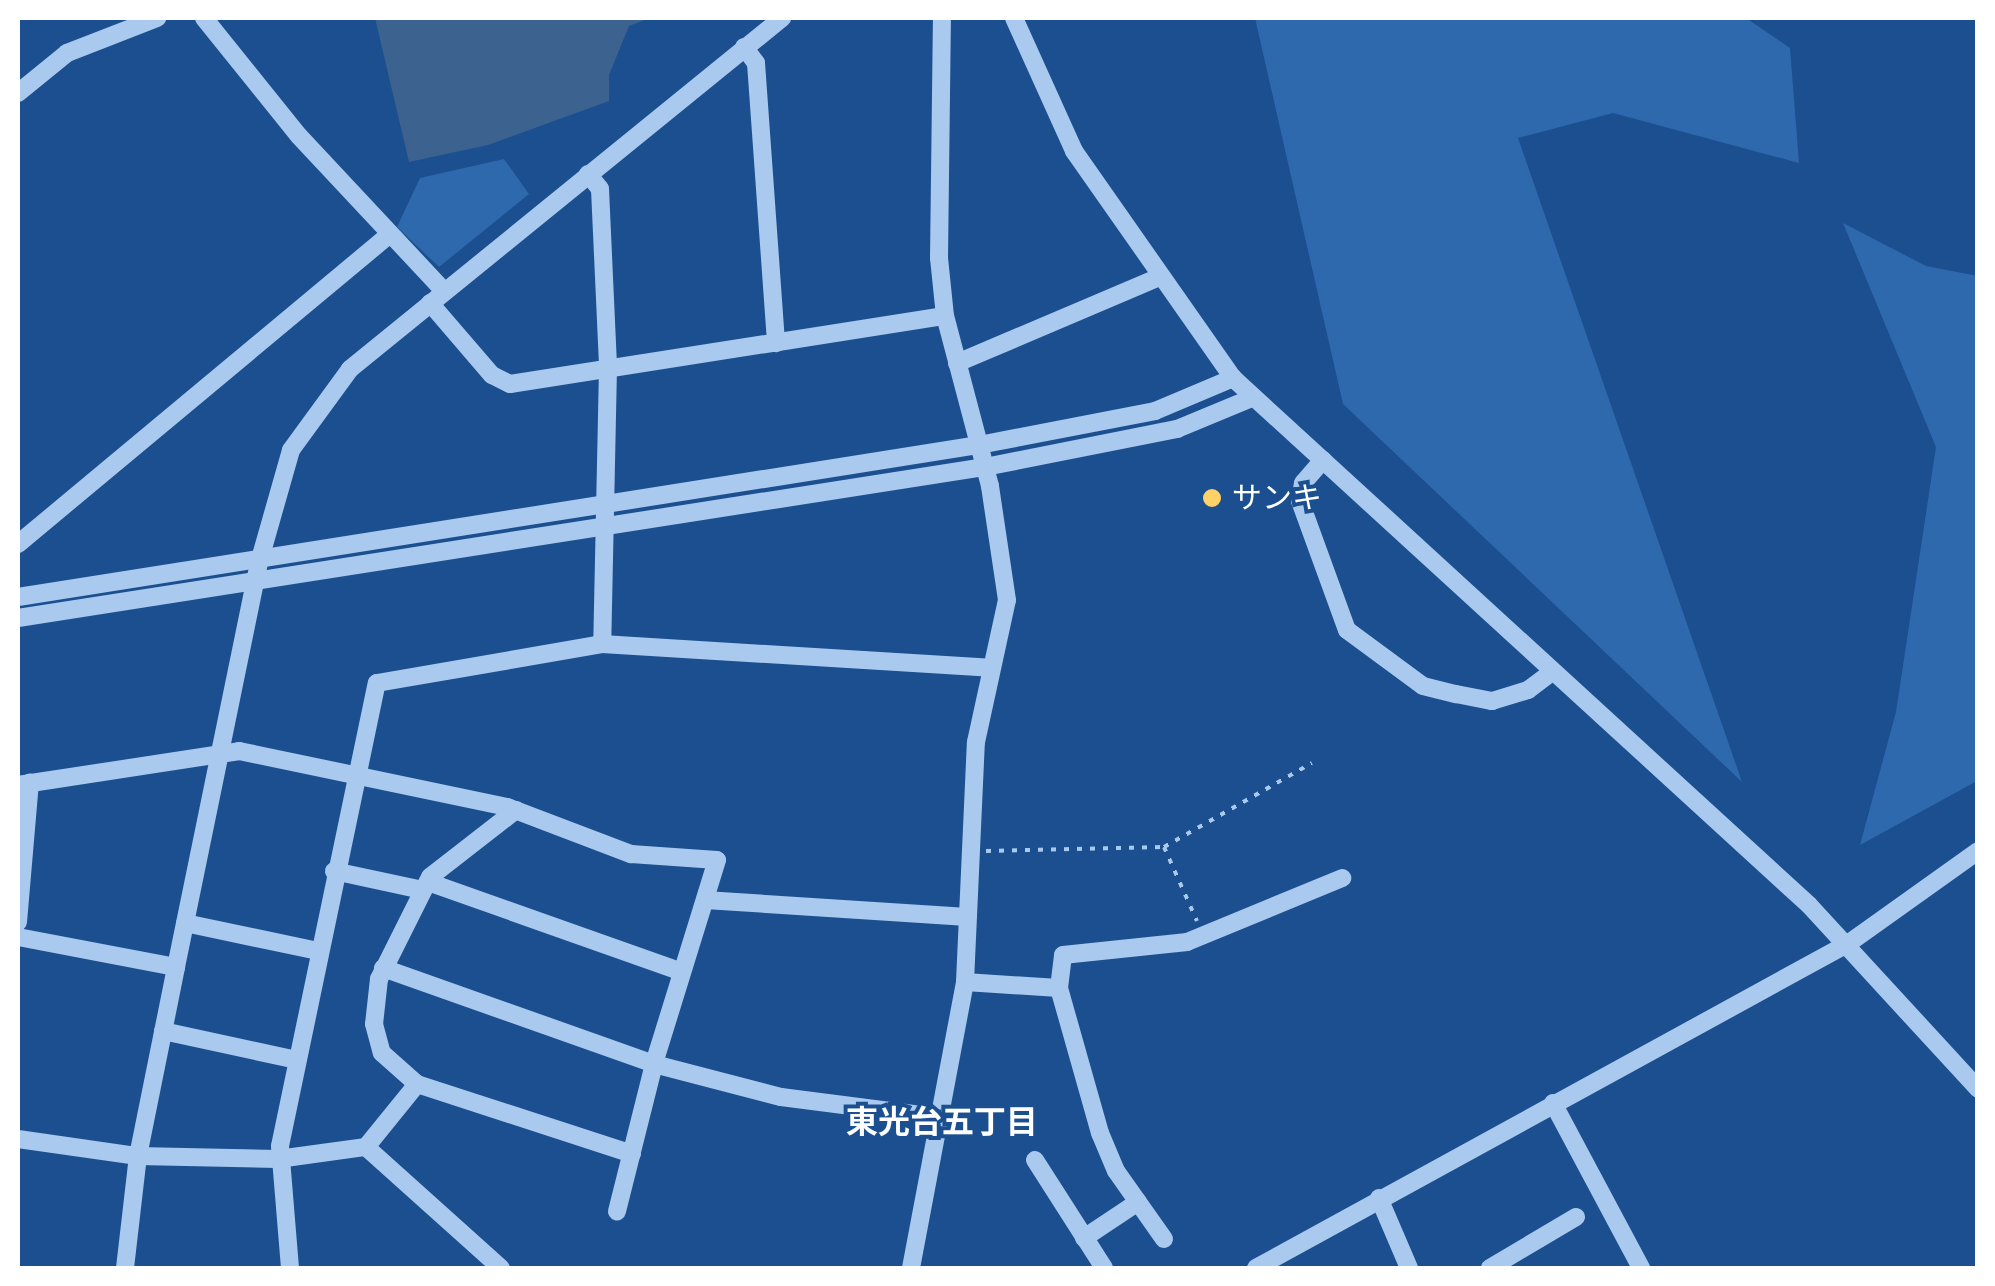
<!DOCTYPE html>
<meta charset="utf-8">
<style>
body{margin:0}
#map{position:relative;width:1995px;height:1286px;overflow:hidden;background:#1b4f8f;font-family:Figtree,"Noto Sans JP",sans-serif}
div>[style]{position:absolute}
.green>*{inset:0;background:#2e69ad}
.water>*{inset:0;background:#3c6290}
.path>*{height:4px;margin-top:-2px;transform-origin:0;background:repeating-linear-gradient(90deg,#a9c9ee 0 5px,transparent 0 13px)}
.minor>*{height:18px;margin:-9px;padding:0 9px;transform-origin:9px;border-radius:9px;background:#a9c9ee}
.dots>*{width:28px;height:28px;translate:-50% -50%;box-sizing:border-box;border:5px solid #1b4f8f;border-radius:50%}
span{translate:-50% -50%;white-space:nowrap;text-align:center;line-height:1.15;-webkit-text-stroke:8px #1b4f8f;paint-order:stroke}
.poi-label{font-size:30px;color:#fff}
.left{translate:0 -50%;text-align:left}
.neighbourhood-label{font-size:32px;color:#fff;font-weight:700}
.frame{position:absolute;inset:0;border:20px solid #fff;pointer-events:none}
</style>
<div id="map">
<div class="green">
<div style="clip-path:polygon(1255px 18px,1746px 18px,1790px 48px,1799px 163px,1613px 113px,1518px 138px,1742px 782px,1343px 404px)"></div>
<div style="clip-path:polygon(504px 159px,529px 194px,439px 267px,397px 227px,420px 178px)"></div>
<div style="clip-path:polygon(1843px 223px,1926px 266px,1978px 276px,1977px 781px,1860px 845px,1896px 712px,1936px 447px)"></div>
</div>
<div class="water">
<div style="clip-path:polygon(375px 18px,650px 18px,629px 26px,609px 75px,609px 101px,488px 145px,409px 162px)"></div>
</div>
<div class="path">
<div style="left:1164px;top:847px;width:81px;rotate:66deg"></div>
<div style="left:986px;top:851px;width:178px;rotate:-1.3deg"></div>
<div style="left:1164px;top:847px;width:170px;rotate:-29.6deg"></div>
</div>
<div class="minor">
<div style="left:204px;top:18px;width:151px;rotate:51.2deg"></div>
<div style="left:299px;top:136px;width:212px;rotate:46.9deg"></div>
<div style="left:1014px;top:18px;width:146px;rotate:65.7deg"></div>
<div style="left:1074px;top:151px;width:277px;rotate:55deg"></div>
<div style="left:1233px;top:378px;width:781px;rotate:42.46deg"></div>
<div style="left:1809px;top:905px;width:250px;rotate:47.4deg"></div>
<div style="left:744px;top:47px;width:20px;rotate:53deg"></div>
<div style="left:756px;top:63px;width:281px;rotate:85.9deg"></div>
<div style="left:18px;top:93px;width:63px;rotate:-39.2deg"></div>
<div style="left:67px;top:53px;width:97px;rotate:-21.3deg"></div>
<div style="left:588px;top:174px;width:19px;rotate:51deg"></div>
<div style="left:600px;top:189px;width:179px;rotate:87.4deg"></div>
<div style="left:608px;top:368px;width:276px;rotate:91.2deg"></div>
<div style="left:430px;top:303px;width:95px;rotate:49.3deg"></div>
<div style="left:492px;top:375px;width:20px;rotate:27deg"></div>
<div style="left:510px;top:384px;width:440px;rotate:-8.9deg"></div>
<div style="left:957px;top:363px;width:220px;rotate:-23deg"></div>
<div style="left:1323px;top:460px;width:30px;rotate:131deg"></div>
<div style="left:1303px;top:483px;width:18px;rotate:99deg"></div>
<div style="left:1300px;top:501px;width:137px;rotate:70deg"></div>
<div style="left:1347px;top:630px;width:94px;rotate:36.4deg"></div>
<div style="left:1423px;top:686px;width:34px;rotate:14deg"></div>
<div style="left:1456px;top:694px;width:37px;rotate:11deg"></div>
<div style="left:1492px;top:701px;width:38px;rotate:-17deg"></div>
<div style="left:1528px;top:690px;width:31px;rotate:-37deg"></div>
<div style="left:18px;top:544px;width:484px;rotate:-39.8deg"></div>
<div style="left:18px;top:597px;width:973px;rotate:-8.99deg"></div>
<div style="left:979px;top:445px;width:179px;rotate:-10.9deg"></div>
<div style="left:1155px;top:411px;width:85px;rotate:-22.9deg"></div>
<div style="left:18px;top:618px;width:979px;rotate:-8.88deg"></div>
<div style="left:985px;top:467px;width:196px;rotate:-11.2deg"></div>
<div style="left:1177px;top:429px;width:81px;rotate:-22.5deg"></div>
<div style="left:18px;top:785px;width:224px;rotate:-8.7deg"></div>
<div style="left:239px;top:751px;width:274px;rotate:11.8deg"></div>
<div style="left:507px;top:807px;width:133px;rotate:20.8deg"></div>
<div style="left:631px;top:854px;width:86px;rotate:4deg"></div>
<div style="left:717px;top:860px;width:214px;rotate:107.2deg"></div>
<div style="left:654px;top:1064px;width:152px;rotate:104.1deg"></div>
<div style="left:516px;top:810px;width:109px;rotate:142.1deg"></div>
<div style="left:430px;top:877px;width:114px;rotate:116.6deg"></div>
<div style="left:379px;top:979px;width:45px;rotate:96.3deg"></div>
<div style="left:374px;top:1024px;width:30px;rotate:75deg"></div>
<div style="left:382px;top:1053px;width:47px;rotate:41.5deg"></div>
<div style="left:417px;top:1084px;width:226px;rotate:18deg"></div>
<div style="left:334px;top:871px;width:91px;rotate:12.1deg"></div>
<div style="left:428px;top:882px;width:269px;rotate:19.5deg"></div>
<div style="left:705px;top:900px;width:263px;rotate:3.7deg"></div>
<div style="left:18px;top:922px;width:140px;rotate:-85.1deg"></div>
<div style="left:185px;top:923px;width:136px;rotate:11.9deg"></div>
<div style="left:18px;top:937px;width:161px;rotate:10.8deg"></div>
<div style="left:383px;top:968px;width:288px;rotate:19.5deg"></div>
<div style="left:654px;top:1064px;width:131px;rotate:14.6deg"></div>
<div style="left:781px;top:1097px;width:157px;rotate:7.3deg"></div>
<div style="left:965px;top:982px;width:94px;rotate:3.7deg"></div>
<div style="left:163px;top:1031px;width:137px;rotate:12.2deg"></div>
<div style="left:1553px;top:1103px;width:187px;rotate:61.9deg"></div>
<div style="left:18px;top:1139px;width:121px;rotate:8.1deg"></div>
<div style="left:138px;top:1156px;width:140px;rotate:1.2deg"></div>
<div style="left:278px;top:1159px;width:89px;rotate:-7.8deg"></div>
<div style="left:366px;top:1147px;width:81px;rotate:-51deg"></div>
<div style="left:366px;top:1147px;width:181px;rotate:41.9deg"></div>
<div style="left:1035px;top:1160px;width:128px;rotate:57.4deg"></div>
<div style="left:1379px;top:1198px;width:76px;rotate:66.8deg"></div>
<div style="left:1084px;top:1238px;width:65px;rotate:-33.7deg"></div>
<div style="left:1164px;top:1239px;width:83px;rotate:-125.2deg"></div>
<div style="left:1116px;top:1171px;width:41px;rotate:-112.8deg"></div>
<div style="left:1100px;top:1133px;width:151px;rotate:-105.8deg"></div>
<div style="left:1059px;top:988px;width:33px;rotate:-83deg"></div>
<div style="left:1063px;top:955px;width:125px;rotate:-6deg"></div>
<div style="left:1187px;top:942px;width:168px;rotate:-22.4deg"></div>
<div style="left:125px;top:1268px;width:113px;rotate:-83.4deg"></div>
<div style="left:138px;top:1156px;width:193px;rotate:-78.6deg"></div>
<div style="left:176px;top:967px;width:417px;rotate:-78.4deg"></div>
<div style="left:260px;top:559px;width:113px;rotate:-74.1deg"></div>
<div style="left:291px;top:450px;width:100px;rotate:-53.9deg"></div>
<div style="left:350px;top:369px;width:557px;rotate:-39.09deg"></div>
<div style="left:290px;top:1268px;width:122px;rotate:-94.7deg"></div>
<div style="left:280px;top:1146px;width:473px;rotate:-78.2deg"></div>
<div style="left:377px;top:683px;width:228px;rotate:-9.8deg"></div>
<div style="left:602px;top:644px;width:389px;rotate:3.5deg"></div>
<div style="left:911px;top:1268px;width:291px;rotate:-79.3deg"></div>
<div style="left:965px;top:982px;width:240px;rotate:-87.4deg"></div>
<div style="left:976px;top:742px;width:145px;rotate:-77.7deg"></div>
<div style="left:1007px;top:600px;width:115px;rotate:-98.5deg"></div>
<div style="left:990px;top:486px;width:176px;rotate:-104.8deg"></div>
<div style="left:945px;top:316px;width:58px;rotate:-95.9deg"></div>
<div style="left:939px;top:258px;width:240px;rotate:-89.3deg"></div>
<div style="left:1256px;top:1268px;width:676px;rotate:-28.73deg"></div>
<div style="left:1849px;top:943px;width:158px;rotate:-35.5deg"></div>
<div style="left:1490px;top:1268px;width:100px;rotate:-30.7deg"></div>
</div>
<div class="dots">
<div style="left:1212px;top:498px;background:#ffd166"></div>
</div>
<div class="poi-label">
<span class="left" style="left:1232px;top:498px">サンキ</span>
</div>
<div class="neighbourhood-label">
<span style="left:942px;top:1122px">東光台五丁目</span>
</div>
<div class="frame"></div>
</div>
